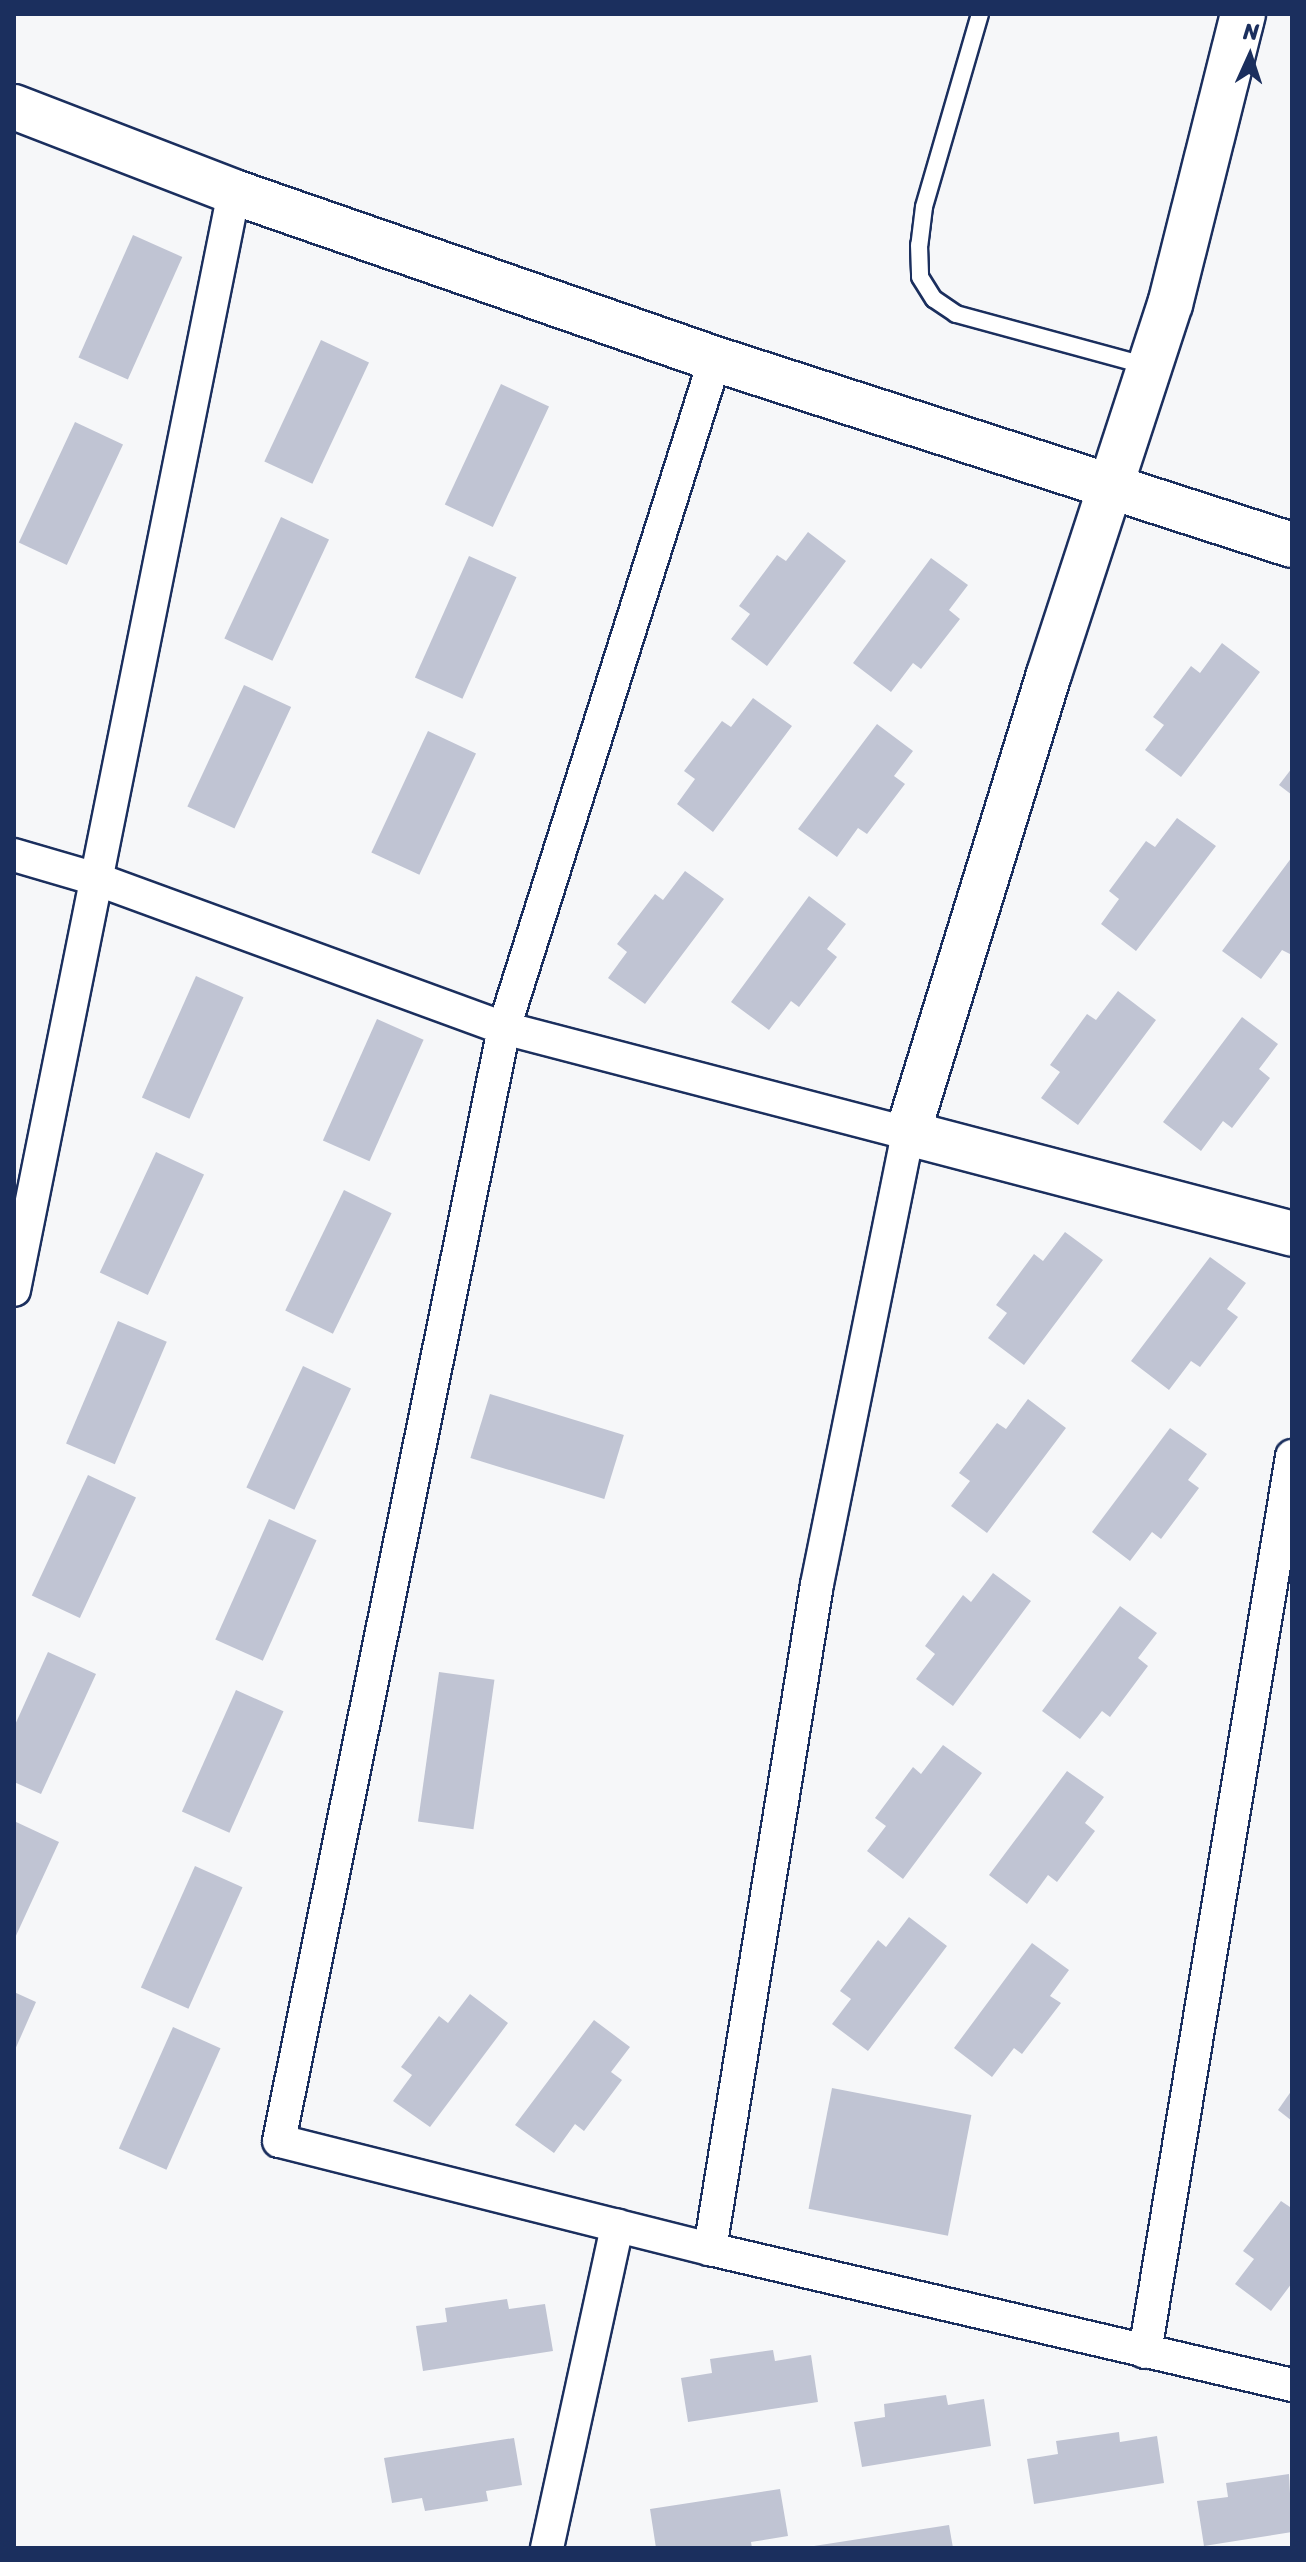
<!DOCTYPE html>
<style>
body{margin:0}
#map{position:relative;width:1306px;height:2562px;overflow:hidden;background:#f6f7f9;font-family:Sriracha,sans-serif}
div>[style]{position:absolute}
.building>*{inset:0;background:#c0c4d3;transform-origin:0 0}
.roads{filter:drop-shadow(2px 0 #1b2f5e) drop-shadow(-2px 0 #1b2f5e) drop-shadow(0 2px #1b2f5e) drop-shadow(0 -2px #1b2f5e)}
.lane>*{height:16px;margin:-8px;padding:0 8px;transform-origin:8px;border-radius:8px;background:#fff}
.street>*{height:32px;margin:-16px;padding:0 16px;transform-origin:16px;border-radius:16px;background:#fff}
.secondary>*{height:44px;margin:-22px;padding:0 22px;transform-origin:22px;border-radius:22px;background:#fff}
span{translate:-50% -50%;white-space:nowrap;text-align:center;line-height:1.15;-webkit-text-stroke:6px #fff;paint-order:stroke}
.frame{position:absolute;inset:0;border:16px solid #1b2f5e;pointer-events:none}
.north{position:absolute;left:1210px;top:16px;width:80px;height:80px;-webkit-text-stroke:6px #fff;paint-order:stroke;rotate:3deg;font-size:22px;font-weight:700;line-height:32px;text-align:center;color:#1b2f5e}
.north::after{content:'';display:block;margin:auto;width:28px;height:36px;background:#1b2f5e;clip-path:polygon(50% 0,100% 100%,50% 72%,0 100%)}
</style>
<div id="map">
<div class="building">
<div style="left:133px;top:235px;width:54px;height:134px;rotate:24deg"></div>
<div style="left:321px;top:340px;width:53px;height:134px;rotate:25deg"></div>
<div style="left:501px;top:384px;width:53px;height:133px;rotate:25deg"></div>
<div style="left:75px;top:422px;width:53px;height:133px;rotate:25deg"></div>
<div style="left:281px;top:517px;width:53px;height:134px;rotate:25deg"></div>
<div style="clip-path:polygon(808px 532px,846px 561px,767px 666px,731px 639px,750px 614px,739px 606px,777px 555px,786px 561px)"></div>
<div style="left:469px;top:556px;width:52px;height:133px;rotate:24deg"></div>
<div style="clip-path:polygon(931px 558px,968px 585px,949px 610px,960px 619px,921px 669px,913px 663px,891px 692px,853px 663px)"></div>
<div style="clip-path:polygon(1222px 643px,1260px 672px,1181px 777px,1145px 750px,1164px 725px,1153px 717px,1191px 666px,1200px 673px)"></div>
<div style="left:244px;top:685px;width:52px;height:134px;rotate:25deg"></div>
<div style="clip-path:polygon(753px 698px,792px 726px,713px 832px,677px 804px,695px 779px,684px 771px,722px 721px,731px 727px)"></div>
<div style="clip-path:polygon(877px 724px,913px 751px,894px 776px,905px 784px,867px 834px,858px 828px,837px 857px,798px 829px)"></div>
<div style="left:428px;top:731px;width:53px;height:134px;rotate:25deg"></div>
<div style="clip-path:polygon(1292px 768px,1292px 795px,1279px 785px)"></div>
<div style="clip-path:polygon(1177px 818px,1216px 846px,1136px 951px,1101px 924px,1119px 899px,1109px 891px,1146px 841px,1155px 847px)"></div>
<div style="clip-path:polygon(1292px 857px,1292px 955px,1282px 950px,1261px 979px,1222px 951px)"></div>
<div style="clip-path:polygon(685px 871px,724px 899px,645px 1004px,608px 978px,627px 952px,617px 944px,655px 894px,663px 900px)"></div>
<div style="clip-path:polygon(809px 896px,846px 924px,827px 949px,837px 957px,799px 1007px,791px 1001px,769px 1030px,731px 1002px)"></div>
<div style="left:196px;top:976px;width:52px;height:133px;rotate:24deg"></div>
<div style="clip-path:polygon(1118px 991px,1156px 1020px,1078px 1125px,1041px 1098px,1060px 1072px,1050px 1065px,1087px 1014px,1096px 1020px)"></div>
<div style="clip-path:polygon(1242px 1017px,1278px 1044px,1259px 1069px,1270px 1078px,1232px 1128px,1223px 1121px,1201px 1151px,1163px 1122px)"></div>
<div style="left:377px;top:1019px;width:51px;height:133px;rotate:24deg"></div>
<div style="left:156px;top:1152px;width:53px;height:133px;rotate:25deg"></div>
<div style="left:344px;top:1190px;width:53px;height:134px;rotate:26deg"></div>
<div style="clip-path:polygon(1065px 1232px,1103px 1260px,1024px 1365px,988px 1338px,1007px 1313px,996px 1305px,1034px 1254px,1043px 1261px)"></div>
<div style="clip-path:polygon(1210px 1257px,1246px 1283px,1227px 1309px,1238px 1317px,1200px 1367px,1191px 1361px,1169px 1390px,1131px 1361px)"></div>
<div style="left:118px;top:1321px;width:53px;height:133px;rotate:23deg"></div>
<div style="left:303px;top:1366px;width:53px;height:134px;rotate:25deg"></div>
<div style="left:490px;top:1394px;width:140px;height:67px;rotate:17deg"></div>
<div style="clip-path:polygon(1028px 1399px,1066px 1428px,987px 1533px,951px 1506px,970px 1481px,959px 1473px,997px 1423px,1006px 1429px)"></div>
<div style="clip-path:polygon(1170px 1428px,1207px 1454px,1188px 1480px,1199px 1488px,1161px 1539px,1152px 1532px,1130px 1561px,1092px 1532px)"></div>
<div style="left:88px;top:1475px;width:53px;height:133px;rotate:25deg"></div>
<div style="left:269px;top:1519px;width:52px;height:132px;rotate:24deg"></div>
<div style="clip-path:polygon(993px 1573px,1031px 1601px,953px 1706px,916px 1679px,935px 1654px,925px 1646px,963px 1595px,971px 1602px)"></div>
<div style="clip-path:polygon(1120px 1606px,1157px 1633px,1138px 1658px,1148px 1666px,1110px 1717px,1102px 1711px,1080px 1739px,1042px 1711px)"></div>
<div style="clip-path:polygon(48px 1652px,96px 1674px,41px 1794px,14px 1782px,14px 1727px)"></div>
<div style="left:439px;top:1672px;width:56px;height:151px;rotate:8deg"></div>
<div style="left:236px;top:1690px;width:52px;height:133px;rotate:24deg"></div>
<div style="clip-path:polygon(943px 1745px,982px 1773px,903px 1879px,867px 1851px,886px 1826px,875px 1818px,913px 1767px,921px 1774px)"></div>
<div style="clip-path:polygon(1067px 1771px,1104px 1797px,1085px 1823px,1095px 1831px,1057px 1882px,1048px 1875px,1027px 1904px,989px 1875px)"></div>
<div style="clip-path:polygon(14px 1821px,59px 1842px,14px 1940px)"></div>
<div style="left:195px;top:1866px;width:52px;height:133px;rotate:24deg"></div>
<div style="clip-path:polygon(909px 1917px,947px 1946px,868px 2051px,832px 2024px,851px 1999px,840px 1991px,878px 1940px,886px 1947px)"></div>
<div style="clip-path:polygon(1032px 1943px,1069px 1970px,1050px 1996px,1061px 2003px,1022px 2054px,1014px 2048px,992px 2077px,954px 2048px)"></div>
<div style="clip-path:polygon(14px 1992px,36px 2002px,14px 2052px)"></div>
<div style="clip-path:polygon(470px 1994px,508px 2023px,430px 2127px,393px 2101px,412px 2075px,401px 2067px,439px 2016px,448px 2023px)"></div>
<div style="clip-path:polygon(594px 2020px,630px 2047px,611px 2072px,622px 2080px,584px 2131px,575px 2124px,554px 2153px,515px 2125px)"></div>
<div style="left:173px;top:2027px;width:52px;height:133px;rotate:24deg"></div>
<div style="left:832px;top:2088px;width:142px;height:123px;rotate:11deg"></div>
<div style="clip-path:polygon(1292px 2090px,1292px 2121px,1278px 2110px)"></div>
<div style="clip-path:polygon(1281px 2201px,1290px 2207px,1292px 2204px,1292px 2283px,1271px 2311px,1235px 2284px,1254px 2259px,1243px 2251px)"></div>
<div style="clip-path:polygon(507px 2299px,509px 2309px,545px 2304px,553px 2351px,423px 2371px,416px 2326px,447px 2322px,445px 2308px)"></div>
<div style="clip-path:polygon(773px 2350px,775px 2361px,811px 2355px,818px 2402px,688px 2422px,681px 2378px,712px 2373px,710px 2359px)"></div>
<div style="clip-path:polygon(946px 2395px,948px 2405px,984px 2399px,991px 2446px,862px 2467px,854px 2422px,885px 2417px,884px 2404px)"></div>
<div style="clip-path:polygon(1119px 2432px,1120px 2442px,1157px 2436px,1164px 2483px,1034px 2504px,1027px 2459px,1058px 2454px,1056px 2441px)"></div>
<div style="clip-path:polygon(514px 2438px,522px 2485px,486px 2491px,488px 2501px,425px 2511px,422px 2498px,392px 2503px,384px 2458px)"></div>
<div style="clip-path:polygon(1289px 2474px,1292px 2532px,1204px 2546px,1197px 2501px,1228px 2497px,1226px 2483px)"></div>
<div style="clip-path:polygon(780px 2489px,788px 2536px,751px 2542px,752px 2548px,656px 2548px,650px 2509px)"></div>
<div style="clip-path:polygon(949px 2525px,953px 2548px,814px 2548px,814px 2546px)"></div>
</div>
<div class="roads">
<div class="lane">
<div style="left:980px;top:14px;width:201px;rotate:106.2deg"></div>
<div style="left:924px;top:207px;width:38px;rotate:97deg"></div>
<div style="left:919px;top:245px;width:32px;rotate:88deg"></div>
<div style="left:920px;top:277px;width:26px;rotate:58deg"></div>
<div style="left:934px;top:299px;width:27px;rotate:34deg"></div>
<div style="left:956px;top:314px;width:199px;rotate:15.2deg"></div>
</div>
<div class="street">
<div style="left:14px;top:855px;width:85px;rotate:16.3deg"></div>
<div style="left:96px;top:879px;width:434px;rotate:20.1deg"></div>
<div style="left:504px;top:1028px;width:417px;rotate:14.6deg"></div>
<div style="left:908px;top:1133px;width:460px;rotate:101.4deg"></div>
<div style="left:817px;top:1584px;width:674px;rotate:99.14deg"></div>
<div style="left:710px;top:2249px;width:598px;rotate:13.15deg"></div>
<div style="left:14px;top:1290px;width:1120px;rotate:-78.67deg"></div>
<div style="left:710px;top:2249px;width:444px;rotate:-165.9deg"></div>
<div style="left:279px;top:2141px;width:1136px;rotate:-78.57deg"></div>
<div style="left:504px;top:1028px;width:701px;rotate:-72.49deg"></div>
<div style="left:1145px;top:2352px;width:908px;rotate:-80.68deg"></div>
<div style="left:547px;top:2548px;width:330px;rotate:-77.7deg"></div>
</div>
<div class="secondary">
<div style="left:1243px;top:14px;width:299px;rotate:104.1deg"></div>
<div style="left:1170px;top:304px;width:389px;rotate:108.1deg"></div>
<div style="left:1049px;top:674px;width:480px;rotate:107.1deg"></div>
<div style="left:908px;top:1133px;width:397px;rotate:14.7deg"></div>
<div style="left:14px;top:107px;width:236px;rotate:21.1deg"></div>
<div style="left:234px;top:192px;width:509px;rotate:19.15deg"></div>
<div style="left:715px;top:359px;width:606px;rotate:17.87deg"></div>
</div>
</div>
<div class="frame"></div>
<div class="north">N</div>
</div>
